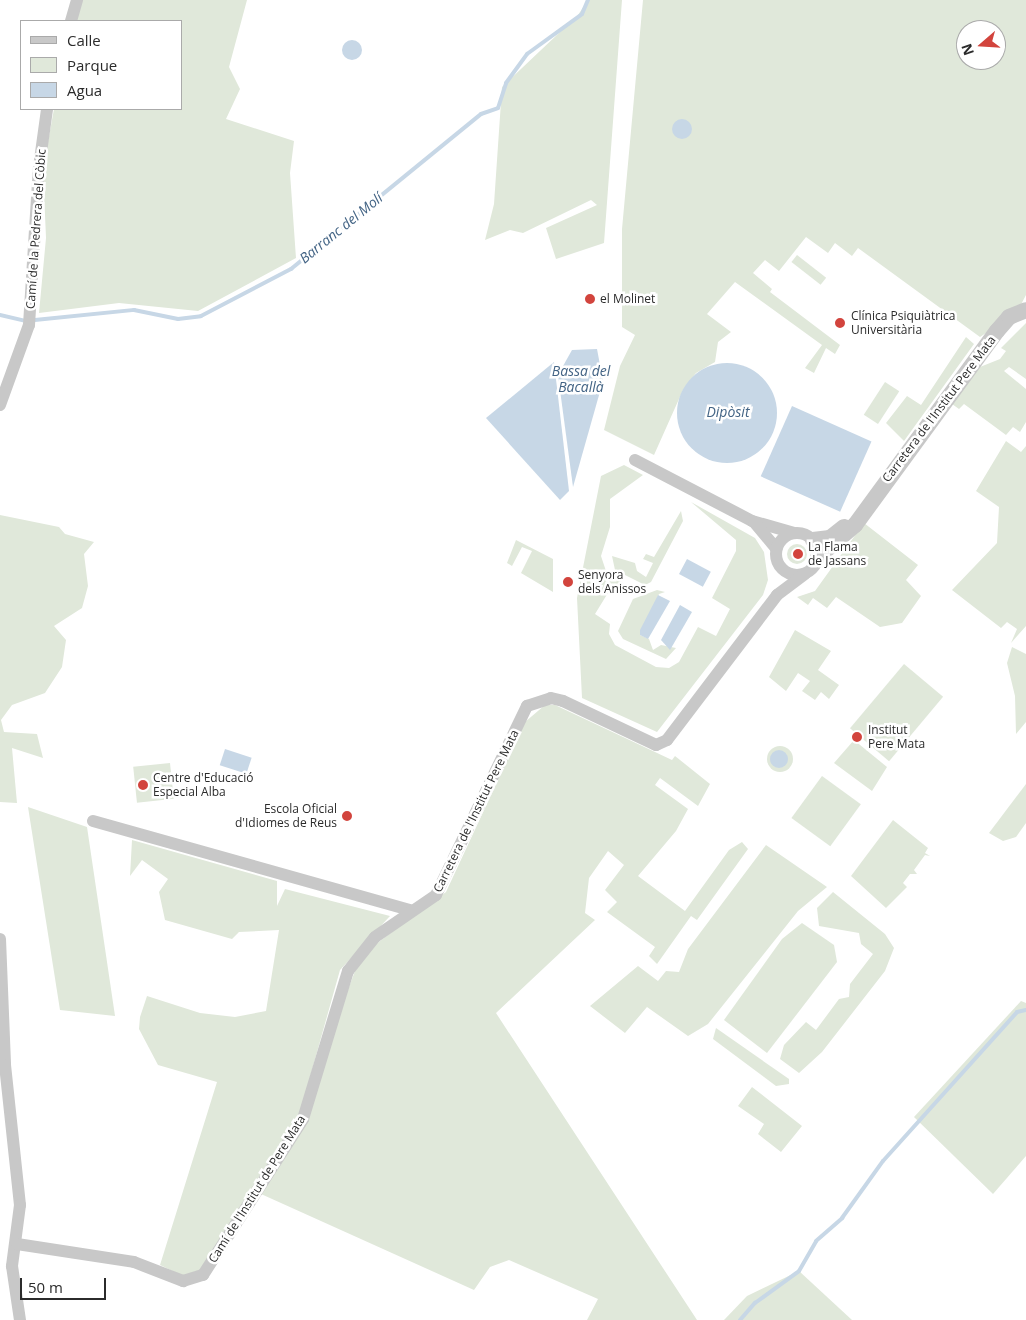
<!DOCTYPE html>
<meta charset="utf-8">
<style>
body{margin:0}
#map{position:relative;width:1026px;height:1320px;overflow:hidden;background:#fff;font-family:"Open Sans",sans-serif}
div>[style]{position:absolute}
.green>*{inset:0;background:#e0e8da;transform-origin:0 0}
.round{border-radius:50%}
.water>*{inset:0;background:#c7d7e6;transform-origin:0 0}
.stream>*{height:4px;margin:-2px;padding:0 2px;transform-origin:2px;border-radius:2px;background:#c7d7e6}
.minor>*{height:12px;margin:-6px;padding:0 6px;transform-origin:6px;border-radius:6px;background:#c8c8c8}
.minor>.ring{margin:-6px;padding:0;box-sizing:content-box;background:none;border:12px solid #c8c8c8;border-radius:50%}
.tertiary>*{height:16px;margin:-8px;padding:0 8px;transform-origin:8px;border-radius:8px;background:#c8c8c8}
.dots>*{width:14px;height:14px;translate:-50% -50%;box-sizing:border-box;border:2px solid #fff;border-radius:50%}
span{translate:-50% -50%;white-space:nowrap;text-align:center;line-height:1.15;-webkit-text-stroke:5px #fff;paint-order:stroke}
.street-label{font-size:12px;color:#2b2b2b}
.poi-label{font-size:12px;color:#2b2b2b}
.left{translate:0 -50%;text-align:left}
.right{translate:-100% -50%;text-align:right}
.water-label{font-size:14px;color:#426384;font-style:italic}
.legend{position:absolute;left:20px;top:20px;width:162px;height:90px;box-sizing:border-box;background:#fff;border:1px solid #aaa;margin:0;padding:6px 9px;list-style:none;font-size:15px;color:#2b2b2b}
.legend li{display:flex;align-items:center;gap:10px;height:25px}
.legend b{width:25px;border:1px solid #aaa}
.north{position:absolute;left:956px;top:20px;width:50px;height:50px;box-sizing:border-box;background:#fff;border:1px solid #aaa;border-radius:50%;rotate:251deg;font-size:14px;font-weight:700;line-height:20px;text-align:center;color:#2b2b2b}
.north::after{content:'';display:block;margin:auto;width:18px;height:22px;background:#d2443d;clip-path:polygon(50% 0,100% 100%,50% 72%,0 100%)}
.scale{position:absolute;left:20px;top:1278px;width:86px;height:22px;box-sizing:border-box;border:2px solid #2b2b2b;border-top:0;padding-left:6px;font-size:15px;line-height:18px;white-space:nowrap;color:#2b2b2b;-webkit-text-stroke:4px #fff;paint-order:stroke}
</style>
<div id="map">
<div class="green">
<div style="clip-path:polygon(81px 0,247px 0,229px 67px,240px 89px,226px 119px,294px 141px,290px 173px,296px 258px,198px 311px,119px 303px,39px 313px,46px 238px,43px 169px,54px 109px,181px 109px,181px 21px,75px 21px)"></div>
<div style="clip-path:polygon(588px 0,622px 0,604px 243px,556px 259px,546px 228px,597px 205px,591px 200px,523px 233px,510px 230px,485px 240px,494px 204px,502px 87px,578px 15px)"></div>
<div style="clip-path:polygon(evenodd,643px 0,1026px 0,1026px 295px,1017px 312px,980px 337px,858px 248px,852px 256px,835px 243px,828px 253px,806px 237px,779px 271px,765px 260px,753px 273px,772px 289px,770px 292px,840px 345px,835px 354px,826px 348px,814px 373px,805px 368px,822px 345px,735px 282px,707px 314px,731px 332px,718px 342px,715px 362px,696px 373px,683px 390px,654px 455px,604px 430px,620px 366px,635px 335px,622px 327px,622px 229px,643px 0,966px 30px,996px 30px,996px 60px,966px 60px,966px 30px)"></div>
<div style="left:797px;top:255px;width:37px;height:9px;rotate:38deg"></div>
<div style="clip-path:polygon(1026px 323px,1026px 379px,1009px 367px,1004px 371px,1026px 389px,1026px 422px,1020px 432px,1013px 427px,1006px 435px,964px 404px,959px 409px,952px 404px,980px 367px,1000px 359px,1006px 351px,1001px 348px)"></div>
<div style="clip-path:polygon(966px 337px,974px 344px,904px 441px,886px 423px,907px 396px,921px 405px)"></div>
<div style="left:885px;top:382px;width:17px;height:39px;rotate:33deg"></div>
<div style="clip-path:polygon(1006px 441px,1021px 452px,1026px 446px,1026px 626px,1011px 643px,1017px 629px,1007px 622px,1001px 628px,952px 590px,997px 543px,999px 507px,976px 491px)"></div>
<div style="clip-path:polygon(624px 465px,643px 475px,610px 499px,610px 527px,601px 556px,606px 571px,623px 583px,626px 593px,611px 588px,595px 614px,610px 624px,609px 634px,615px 645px,656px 667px,669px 668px,679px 662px,698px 627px,716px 636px,730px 609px,712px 598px,736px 551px,736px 540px,691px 502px,755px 538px,764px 552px,768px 580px,763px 595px,657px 732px,582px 698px,577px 598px,601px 476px)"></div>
<div style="clip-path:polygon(681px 511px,683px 521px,651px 582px,645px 585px,615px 570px,612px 556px,635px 563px,637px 571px,646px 577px,653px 563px,643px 559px,646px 554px,654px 557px)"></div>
<div style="clip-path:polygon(0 515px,59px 527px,65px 534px,94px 542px,84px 554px,88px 586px,82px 608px,54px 626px,66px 640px,62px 667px,45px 693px,12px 705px,1px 720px,4px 732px,37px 734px,43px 758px,12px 748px,17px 803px,0 802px)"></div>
<div style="clip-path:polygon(864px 523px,918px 565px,906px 580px,921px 596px,902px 623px,880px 627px,836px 597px,827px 608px,813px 598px,808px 605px,797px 597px,815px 591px)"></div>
<div style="clip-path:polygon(516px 540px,553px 559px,553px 592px,521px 573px,532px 551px,522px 547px,512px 566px,507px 563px)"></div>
<div class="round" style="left:787px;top:544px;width:20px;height:20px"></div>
<div style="clip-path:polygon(657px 590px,665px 592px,659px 594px,640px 635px,649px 639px,653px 650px,661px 645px,676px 648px,666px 659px,623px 639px,618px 631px,633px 599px)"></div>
<div style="clip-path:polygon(795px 630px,831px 651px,818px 670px,839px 685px,829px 699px,821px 692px,815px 700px,802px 691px,810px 681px,798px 673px,786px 691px,769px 677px)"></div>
<div style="clip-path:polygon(1012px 647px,1026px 654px,1026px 722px,1016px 734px,1015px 696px,1007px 663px)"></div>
<div style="left:904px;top:664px;width:51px;height:84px;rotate:40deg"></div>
<div style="clip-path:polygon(545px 705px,555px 705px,672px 760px,675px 756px,710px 784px,698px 806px,660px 778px,655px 785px,688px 809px,676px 831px,638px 876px,685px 911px,729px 850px,742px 842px,748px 849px,697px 920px,691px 916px,657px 964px,649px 956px,655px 947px,607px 912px,617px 902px,605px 890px,624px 865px,608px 851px,589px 878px,585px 913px,595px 920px,496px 1013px,697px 1320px,587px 1320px,598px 1299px,509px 1260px,490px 1267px,474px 1290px,261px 1194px,290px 1145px,355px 971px,376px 944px,446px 892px,525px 722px)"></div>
<div style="clip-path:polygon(854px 740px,887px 767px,872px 791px,834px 763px)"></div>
<div class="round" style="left:767px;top:746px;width:26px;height:26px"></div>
<div style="left:170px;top:763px;width:36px;height:37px;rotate:84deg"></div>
<div style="left:822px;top:776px;width:48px;height:52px;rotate:36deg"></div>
<div style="clip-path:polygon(1026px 784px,1026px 823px,1016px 837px,1003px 841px,989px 833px)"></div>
<div style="clip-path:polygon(28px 807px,87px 827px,115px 1016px,60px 1010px)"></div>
<div style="clip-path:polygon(893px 820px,928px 848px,925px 853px,930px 856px,925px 855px,914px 870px,917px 874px,910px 874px,903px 883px,907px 887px,886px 908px,851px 876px)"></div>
<div style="clip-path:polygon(132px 840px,277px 881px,277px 906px,285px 889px,390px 916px,340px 970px,298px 1120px,203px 1268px,187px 1278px,160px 1265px,217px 1082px,158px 1065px,139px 1029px,140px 1017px,147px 996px,200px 1013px,235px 1017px,266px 1011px,279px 930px,239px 932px,232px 939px,165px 920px,159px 892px,168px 879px,142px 860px,130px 876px)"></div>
<div style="clip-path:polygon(766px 845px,827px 887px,798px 911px,708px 1024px,688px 1036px,647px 1007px,625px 1033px,590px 1006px,638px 966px,658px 981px,666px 971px,679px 972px,688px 949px)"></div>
<div style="clip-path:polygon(833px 892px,885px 934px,894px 948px,885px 971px,822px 1052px,799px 1073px,780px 1059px,784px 1045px,806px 1022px,816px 1030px,839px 999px,849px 997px,850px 984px,873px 954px,861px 944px,859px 933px,819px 926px,817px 908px)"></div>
<div style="clip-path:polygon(802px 923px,834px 945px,837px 962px,767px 1053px,724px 1020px,782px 939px)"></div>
<div style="clip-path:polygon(1021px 1001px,1026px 1003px,1026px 1156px,993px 1194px,914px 1117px)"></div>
<div style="clip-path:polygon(716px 1028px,789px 1079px,789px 1084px,776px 1086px,713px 1039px)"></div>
<div style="clip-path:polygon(752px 1087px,802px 1126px,781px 1152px,758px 1134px,764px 1124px,738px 1106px)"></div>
<div style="clip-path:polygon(799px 1271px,852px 1320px,724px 1320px,747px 1296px)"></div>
</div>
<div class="water">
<div class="round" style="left:342px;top:40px;width:20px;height:20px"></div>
<div class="round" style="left:672px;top:119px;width:20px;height:20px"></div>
<div style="clip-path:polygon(597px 349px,603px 381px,573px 487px,558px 375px,572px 350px)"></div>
<div style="clip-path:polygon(554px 362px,569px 491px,560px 500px,486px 418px)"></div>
<div class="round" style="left:677px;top:363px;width:100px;height:100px"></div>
<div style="left:792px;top:406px;width:87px;height:77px;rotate:24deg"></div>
<div style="left:687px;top:559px;width:27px;height:17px;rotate:28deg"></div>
<div style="clip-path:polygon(658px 595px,670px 601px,648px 639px,640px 635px,640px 630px)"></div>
<div style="clip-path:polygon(680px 605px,692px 612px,670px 650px,661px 640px)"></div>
<div style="left:225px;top:749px;width:28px;height:17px;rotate:18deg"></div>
<div class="round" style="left:770px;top:750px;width:18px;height:18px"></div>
</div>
<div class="stream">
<div style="left:0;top:315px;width:26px;rotate:13deg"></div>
<div style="left:25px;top:321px;width:110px;rotate:-5.8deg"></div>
<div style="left:134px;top:310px;width:45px;rotate:11.6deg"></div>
<div style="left:178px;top:319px;width:23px;rotate:-7deg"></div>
<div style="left:201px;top:316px;width:102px;rotate:-27.6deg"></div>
<div style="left:291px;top:269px;width:245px;rotate:-39.2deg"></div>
<div style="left:481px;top:114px;width:18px;rotate:-19deg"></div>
<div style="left:498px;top:108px;width:26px;rotate:-72deg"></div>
<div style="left:506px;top:83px;width:36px;rotate:-54deg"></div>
<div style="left:527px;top:54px;width:68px;rotate:-36deg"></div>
<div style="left:582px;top:14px;width:15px;rotate:-67deg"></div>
<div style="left:740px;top:1320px;width:23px;rotate:-49deg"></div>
<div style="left:755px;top:1303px;width:54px;rotate:-36deg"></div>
<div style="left:799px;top:1271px;width:34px;rotate:-60deg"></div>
<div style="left:816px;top:1241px;width:35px;rotate:-41deg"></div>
<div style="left:842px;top:1218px;width:70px;rotate:-54.3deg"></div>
<div style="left:883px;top:1161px;width:200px;rotate:-48deg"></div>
<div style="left:1017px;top:1012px;width:9px;rotate:-13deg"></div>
</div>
<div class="minor">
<div style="left:71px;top:21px;width:22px;rotate:-74deg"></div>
<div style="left:0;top:405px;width:85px;rotate:-70.1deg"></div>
<div style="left:29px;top:325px;width:158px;rotate:-86.4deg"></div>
<div style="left:39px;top:167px;width:59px;rotate:-82.1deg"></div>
<div style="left:635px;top:460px;width:132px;rotate:27.5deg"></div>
<div style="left:752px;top:521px;width:44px;rotate:15.9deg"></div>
<div style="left:754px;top:522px;width:35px;rotate:50deg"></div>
<div class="ring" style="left:776px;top:533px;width:30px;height:30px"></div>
<div style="left:93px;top:821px;width:329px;rotate:15.7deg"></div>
<div style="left:0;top:939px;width:126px;rotate:87.7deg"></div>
<div style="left:5px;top:1065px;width:141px;rotate:83.9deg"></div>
<div style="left:20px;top:1205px;width:62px;rotate:97.5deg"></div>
<div style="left:12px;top:1266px;width:55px;rotate:81.6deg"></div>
<div style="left:17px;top:1244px;width:118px;rotate:8.7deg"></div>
<div style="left:134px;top:1262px;width:53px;rotate:21.2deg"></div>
<div style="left:183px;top:1281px;width:21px;rotate:-17deg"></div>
<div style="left:203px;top:1275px;width:185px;rotate:-57.3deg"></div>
<div style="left:303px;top:1119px;width:155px;rotate:-73.1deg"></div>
<div style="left:348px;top:971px;width:43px;rotate:-51.5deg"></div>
<div style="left:375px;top:937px;width:74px;rotate:-34.5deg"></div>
<div style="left:436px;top:895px;width:210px;rotate:-64.3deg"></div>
<div style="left:527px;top:706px;width:25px;rotate:-18deg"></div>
<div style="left:551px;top:698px;width:12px;rotate:14deg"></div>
<div style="left:563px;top:701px;width:103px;rotate:25.3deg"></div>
<div style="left:656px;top:745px;width:12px;rotate:-24deg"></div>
<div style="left:667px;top:740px;width:182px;rotate:-52.8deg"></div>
<div style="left:777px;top:595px;width:35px;rotate:-37deg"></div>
</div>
<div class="tertiary">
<div style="left:813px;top:540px;width:17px;rotate:-7deg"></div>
<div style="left:830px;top:538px;width:18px;rotate:-38deg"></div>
<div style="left:818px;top:557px;width:49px;rotate:-40.9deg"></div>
<div style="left:855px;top:525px;width:240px;rotate:-53.8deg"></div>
<div style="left:997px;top:331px;width:18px;rotate:-49deg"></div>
<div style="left:1009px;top:317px;width:18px;rotate:-22deg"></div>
</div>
<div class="dots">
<div style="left:590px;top:299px;background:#d2443d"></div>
<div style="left:840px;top:323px;background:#d2443d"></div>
<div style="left:798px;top:554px;background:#d2443d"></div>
<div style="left:568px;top:582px;background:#d2443d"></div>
<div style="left:857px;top:737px;background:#d2443d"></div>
<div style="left:143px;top:785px;background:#d2443d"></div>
<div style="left:347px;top:816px;background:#d2443d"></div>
</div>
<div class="street-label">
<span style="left:36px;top:229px;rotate:-86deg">Camí de la Pedrera del Còbic</span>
<span style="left:939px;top:409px;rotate:-53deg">Carretera de l'Institut Pere Mata</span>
<span style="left:476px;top:811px;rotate:-64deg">Carretera de l'Institut Pere Mata</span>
<span style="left:257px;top:1189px;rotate:-58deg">Camí de l'Institut de Pere Mata</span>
</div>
<div class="poi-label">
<span class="left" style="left:600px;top:299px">el Molinet</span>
<span class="left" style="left:851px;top:323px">Clínica Psiquiàtrica<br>Universitària</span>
<span class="left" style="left:808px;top:554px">La Flama<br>de Jassans</span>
<span class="left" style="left:578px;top:582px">Senyora<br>dels Anissos</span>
<span class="left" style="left:868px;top:737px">Institut<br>Pere Mata</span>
<span class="left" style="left:153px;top:785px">Centre d'Educació<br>Especial Alba</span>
<span class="right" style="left:337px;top:816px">Escola Oficial<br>d'Idiomes de Reus</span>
</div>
<div class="water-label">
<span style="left:341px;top:228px;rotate:-39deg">Barranc del Molí</span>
<span style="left:581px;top:379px">Bassa del<br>Bacallà</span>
<span style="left:728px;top:412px">Dipòsit</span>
</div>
<ul class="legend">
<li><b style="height:6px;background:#c8c8c8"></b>Calle</li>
<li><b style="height:14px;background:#e0e8da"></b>Parque</li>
<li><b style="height:14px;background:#c7d7e6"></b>Agua</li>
</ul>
<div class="north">N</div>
<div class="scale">50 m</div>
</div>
